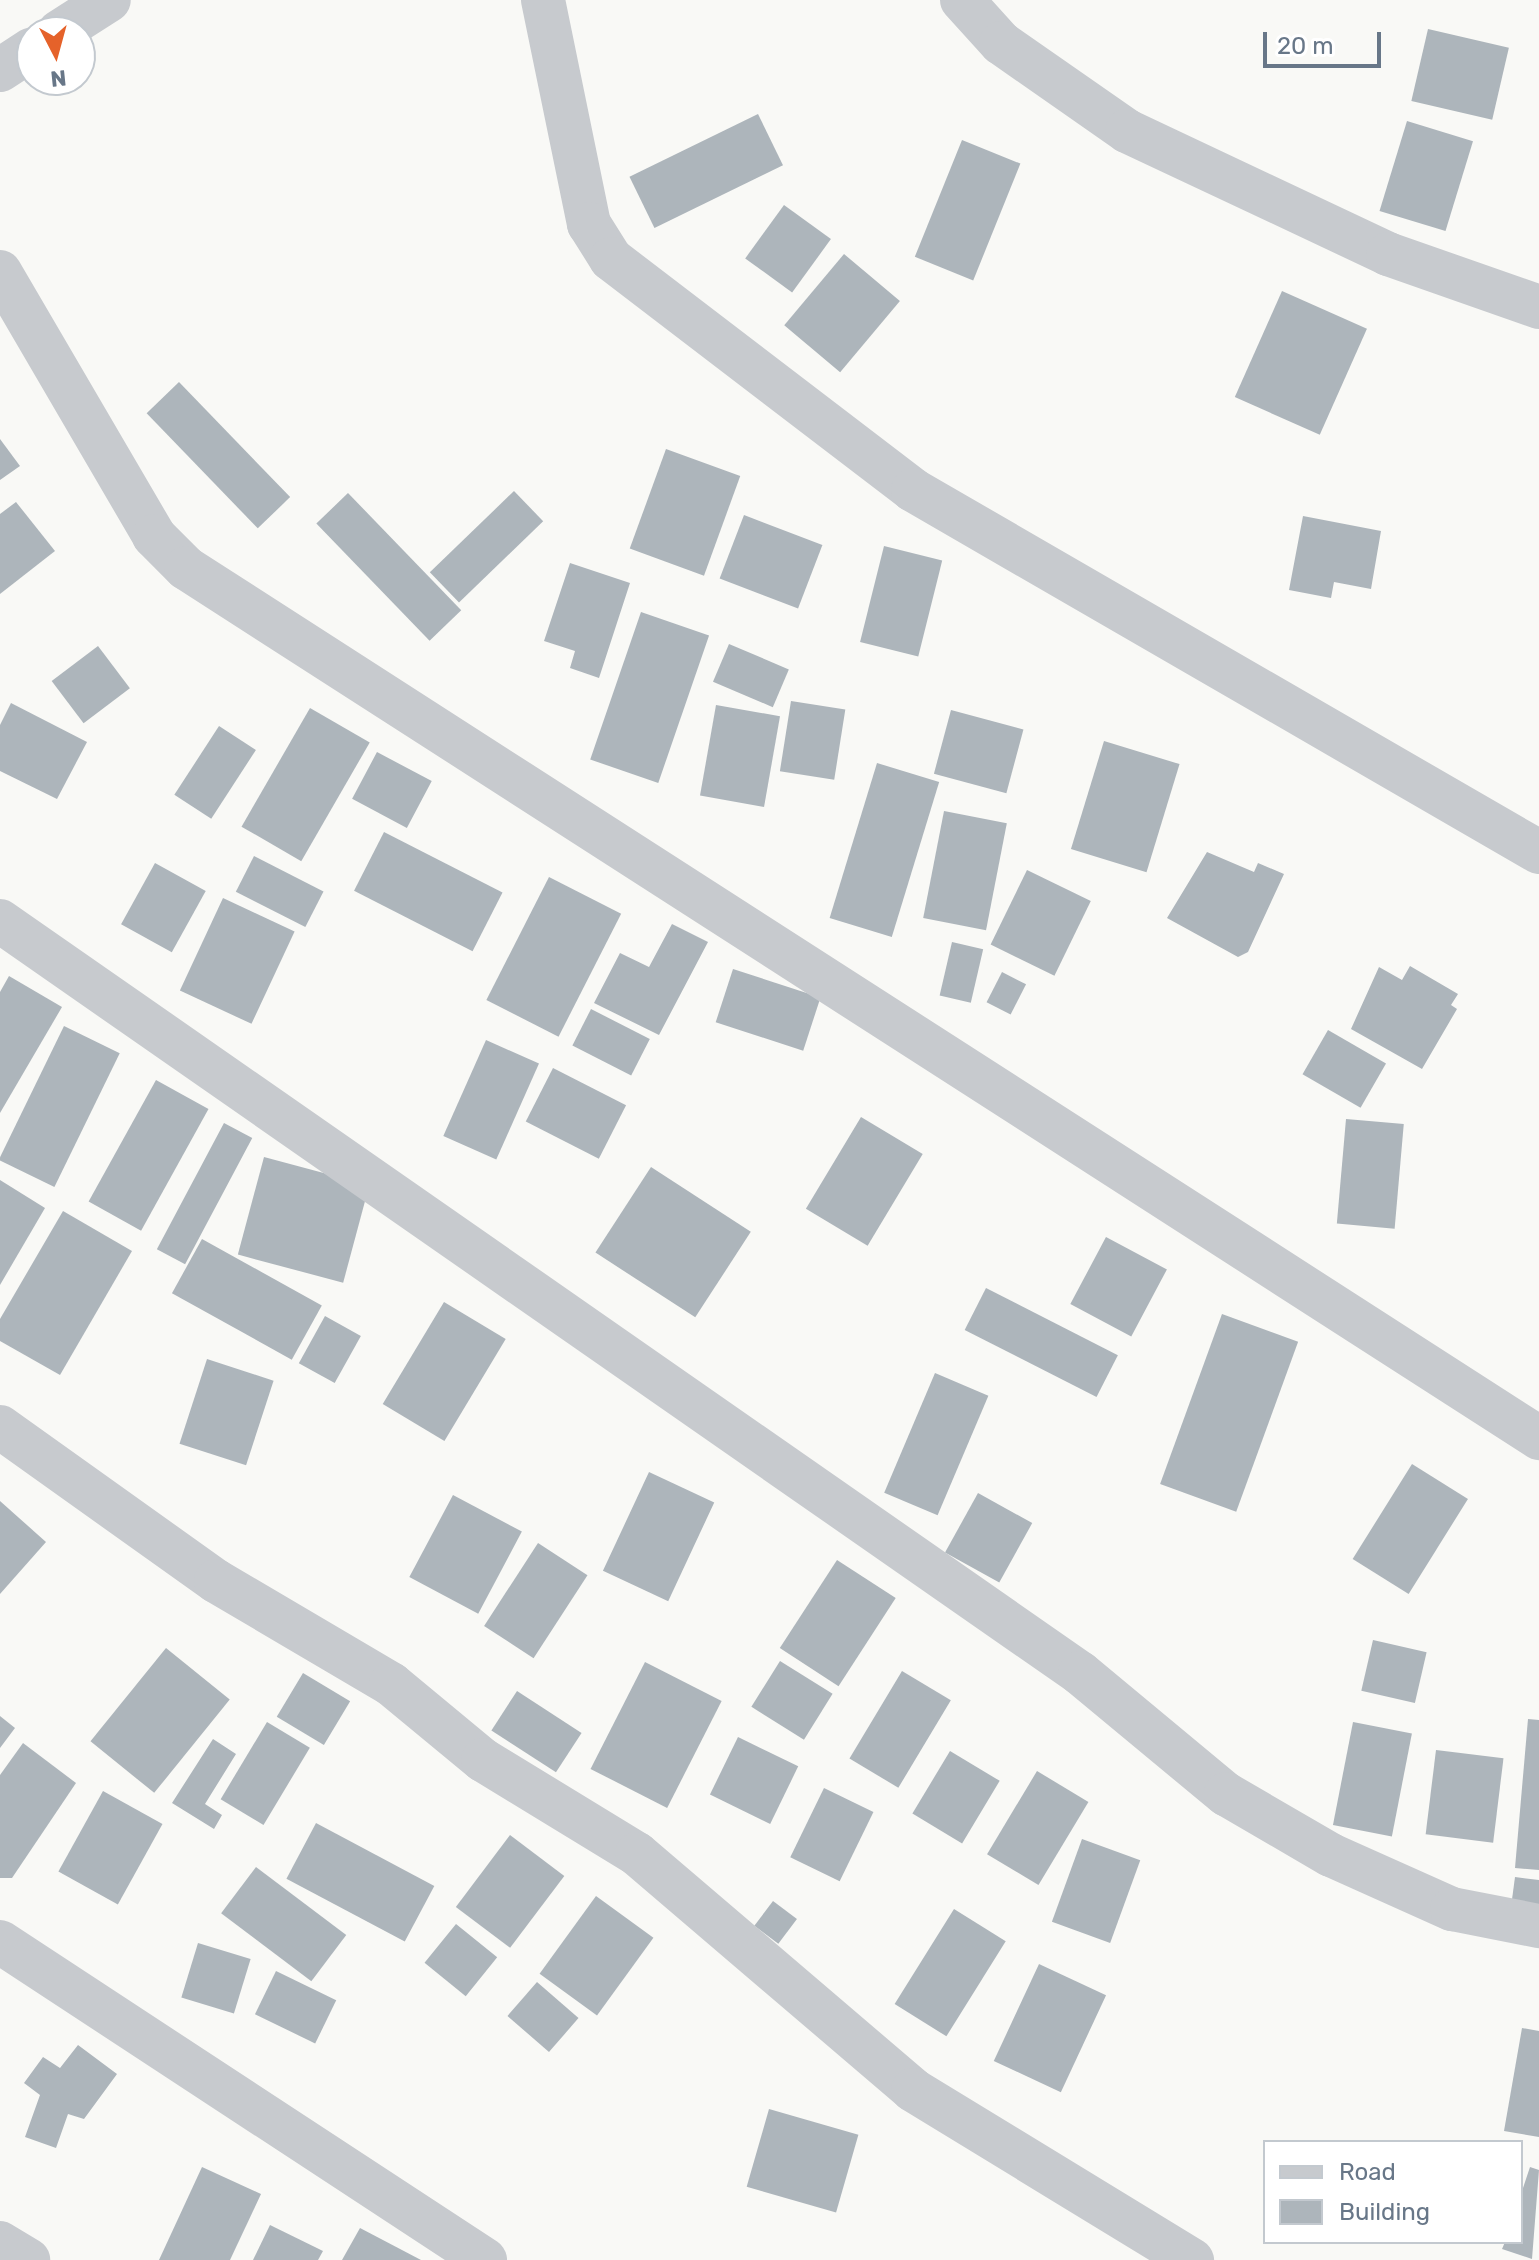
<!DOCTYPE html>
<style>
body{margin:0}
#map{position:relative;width:1539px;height:2260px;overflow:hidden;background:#f9f9f6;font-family:Rubik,sans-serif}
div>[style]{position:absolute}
.building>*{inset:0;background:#adb5bb;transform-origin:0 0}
.minor>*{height:44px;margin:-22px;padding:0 22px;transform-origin:22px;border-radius:22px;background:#c7cace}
span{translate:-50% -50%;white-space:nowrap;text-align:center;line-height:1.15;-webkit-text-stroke:8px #fff;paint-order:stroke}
.legend{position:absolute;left:1263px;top:2140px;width:260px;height:104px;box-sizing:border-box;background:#fff;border:2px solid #c3c9cf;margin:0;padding:10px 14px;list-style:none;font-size:24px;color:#687788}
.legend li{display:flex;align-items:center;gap:16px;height:40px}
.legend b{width:40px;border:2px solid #c3c9cf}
.north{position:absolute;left:16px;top:16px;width:80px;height:80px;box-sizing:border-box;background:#fff;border:2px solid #c3c9cf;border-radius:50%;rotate:174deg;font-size:22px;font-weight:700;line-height:32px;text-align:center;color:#687788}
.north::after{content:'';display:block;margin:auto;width:28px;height:36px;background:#e5622a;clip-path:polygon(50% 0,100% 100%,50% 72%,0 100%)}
.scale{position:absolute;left:1263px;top:32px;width:118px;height:36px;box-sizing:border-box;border:4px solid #687788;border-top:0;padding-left:10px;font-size:24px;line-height:28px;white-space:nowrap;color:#687788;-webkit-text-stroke:6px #fff;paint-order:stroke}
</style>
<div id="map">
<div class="building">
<div style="left:1428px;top:29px;width:83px;height:74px;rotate:13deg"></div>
<div style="left:758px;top:114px;width:57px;height:143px;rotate:64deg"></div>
<div style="left:1407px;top:121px;width:69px;height:94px;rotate:17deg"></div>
<div style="left:962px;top:140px;width:63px;height:126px;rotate:22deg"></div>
<div style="left:784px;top:205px;width:58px;height:66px;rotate:36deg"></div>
<div style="left:844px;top:254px;width:73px;height:93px;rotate:40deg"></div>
<div style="left:1282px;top:291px;width:93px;height:116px;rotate:24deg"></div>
<div style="left:179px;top:382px;width:160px;height:45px;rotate:46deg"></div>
<div style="clip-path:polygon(0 439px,20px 466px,0 480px)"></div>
<div style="left:666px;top:449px;width:79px;height:106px;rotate:20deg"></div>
<div style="left:514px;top:491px;width:42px;height:117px;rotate:46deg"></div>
<div style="left:348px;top:493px;width:163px;height:44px;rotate:46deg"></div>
<div style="clip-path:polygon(16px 502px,55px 551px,0 594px,0 514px)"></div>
<div style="left:744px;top:515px;width:84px;height:68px;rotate:21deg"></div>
<div style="clip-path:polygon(1303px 516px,1381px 531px,1371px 589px,1334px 582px,1331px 598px,1289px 590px)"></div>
<div style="left:884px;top:546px;width:60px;height:99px;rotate:14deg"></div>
<div style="clip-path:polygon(570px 563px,630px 583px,599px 678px,570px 668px,575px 651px,544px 641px)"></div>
<div style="left:641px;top:612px;width:72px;height:156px;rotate:19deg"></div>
<div style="left:729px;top:644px;width:65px;height:41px;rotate:23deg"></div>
<div style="left:98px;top:646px;width:53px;height:58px;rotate:53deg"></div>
<div style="left:791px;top:701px;width:55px;height:71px;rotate:9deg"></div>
<div style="clip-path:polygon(11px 703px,87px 742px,57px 799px,0 771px,0 725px)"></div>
<div style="left:716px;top:705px;width:65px;height:92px;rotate:10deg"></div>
<div style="left:310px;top:708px;width:69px;height:137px;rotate:30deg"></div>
<div style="left:951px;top:710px;width:75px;height:66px;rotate:15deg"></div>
<div style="left:219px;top:726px;width:44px;height:82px;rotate:33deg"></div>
<div style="left:1104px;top:741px;width:79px;height:113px;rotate:17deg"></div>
<div style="left:377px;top:752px;width:62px;height:53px;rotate:28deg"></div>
<div style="left:877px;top:763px;width:65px;height:162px;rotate:17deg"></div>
<div style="left:944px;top:811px;width:64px;height:109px;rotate:11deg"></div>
<div style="left:384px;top:832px;width:133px;height:66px;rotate:27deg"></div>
<div style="clip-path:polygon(1207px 852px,1254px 872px,1258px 863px,1284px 874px,1248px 952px,1238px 957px,1167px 918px)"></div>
<div style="left:254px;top:856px;width:78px;height:40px;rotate:27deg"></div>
<div style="left:155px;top:863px;width:58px;height:70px;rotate:29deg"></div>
<div style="left:1027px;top:870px;width:71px;height:83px;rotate:26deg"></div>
<div style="left:549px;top:877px;width:81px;height:138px;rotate:27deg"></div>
<div style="left:223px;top:898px;width:79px;height:102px;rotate:25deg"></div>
<div style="clip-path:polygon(672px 924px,708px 942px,659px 1035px,594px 1003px,620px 953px,649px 967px)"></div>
<div style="left:952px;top:942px;width:32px;height:55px;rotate:13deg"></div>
<div style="clip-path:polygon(1410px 966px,1458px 994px,1451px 1005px,1457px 1009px,1422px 1069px,1351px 1029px,1379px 967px,1402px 980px)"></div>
<div style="left:733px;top:969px;width:92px;height:56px;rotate:18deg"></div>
<div style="left:1002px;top:972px;width:27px;height:34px;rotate:27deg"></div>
<div style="clip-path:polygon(9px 976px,62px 1007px,0 1113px,0 992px)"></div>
<div style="left:591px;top:1009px;width:66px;height:41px;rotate:27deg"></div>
<div style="left:64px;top:1026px;width:62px;height:149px;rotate:26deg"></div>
<div style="left:1328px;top:1030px;width:67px;height:51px;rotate:30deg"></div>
<div style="left:486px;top:1040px;width:58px;height:105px;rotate:24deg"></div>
<div style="left:553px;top:1068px;width:82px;height:60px;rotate:27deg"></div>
<div style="left:156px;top:1080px;width:60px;height:139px;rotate:29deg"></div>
<div style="left:861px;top:1117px;width:72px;height:107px;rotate:31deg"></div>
<div style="left:1346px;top:1119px;width:58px;height:105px;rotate:5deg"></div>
<div style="left:224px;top:1123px;width:32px;height:143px;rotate:28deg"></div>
<div style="left:264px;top:1157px;width:109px;height:101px;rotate:15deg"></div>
<div style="left:651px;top:1167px;width:119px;height:102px;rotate:33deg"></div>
<div style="clip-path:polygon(0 1180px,45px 1208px,0 1285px)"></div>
<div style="clip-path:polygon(63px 1211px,132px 1251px,60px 1375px,0 1341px,0 1319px)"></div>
<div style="left:1106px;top:1237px;width:69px;height:76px;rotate:28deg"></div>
<div style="left:202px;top:1239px;width:137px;height:62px;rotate:29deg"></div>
<div style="left:986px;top:1288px;width:148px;height:47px;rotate:27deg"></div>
<div style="left:444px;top:1302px;width:72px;height:119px;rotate:31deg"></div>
<div style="left:1222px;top:1314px;width:81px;height:181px;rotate:20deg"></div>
<div style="left:325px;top:1316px;width:41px;height:54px;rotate:29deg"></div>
<div style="left:207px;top:1359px;width:70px;height:89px;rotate:18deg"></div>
<div style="left:935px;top:1373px;width:58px;height:130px;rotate:23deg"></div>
<div style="left:1412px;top:1464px;width:66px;height:112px;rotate:32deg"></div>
<div style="left:649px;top:1472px;width:72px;height:109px;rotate:25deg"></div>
<div style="left:978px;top:1493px;width:62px;height:68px;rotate:29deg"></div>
<div style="left:453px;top:1495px;width:78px;height:93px;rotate:28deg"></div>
<div style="clip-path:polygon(0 1501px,46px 1542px,0 1594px)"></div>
<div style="left:538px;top:1543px;width:59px;height:99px;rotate:33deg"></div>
<div style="left:837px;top:1560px;width:70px;height:105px;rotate:33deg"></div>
<div style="left:1373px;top:1640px;width:55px;height:52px;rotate:13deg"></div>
<div style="left:166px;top:1648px;width:82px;height:120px;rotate:39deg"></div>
<div style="left:780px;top:1661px;width:62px;height:54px;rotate:32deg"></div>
<div style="left:645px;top:1662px;width:86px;height:120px;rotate:27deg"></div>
<div style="left:902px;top:1671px;width:57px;height:102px;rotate:31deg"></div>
<div style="left:303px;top:1673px;width:55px;height:51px;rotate:31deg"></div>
<div style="left:517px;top:1691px;width:77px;height:47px;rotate:33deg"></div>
<div style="clip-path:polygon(0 1716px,15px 1728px,0 1748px)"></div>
<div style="clip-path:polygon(1528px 1719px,1539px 1720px,1539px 1870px,1515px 1868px)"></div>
<div style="left:267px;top:1722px;width:50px;height:90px;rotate:31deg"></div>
<div style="left:1353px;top:1722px;width:60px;height:105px;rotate:11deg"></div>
<div style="left:738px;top:1737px;width:67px;height:64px;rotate:26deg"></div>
<div style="clip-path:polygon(213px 1739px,236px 1754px,205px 1804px,222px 1815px,214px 1829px,172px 1803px)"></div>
<div style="clip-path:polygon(23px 1743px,76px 1783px,12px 1878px,0 1878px,0 1775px)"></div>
<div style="left:1436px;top:1750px;width:68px;height:85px;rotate:7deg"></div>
<div style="left:950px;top:1751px;width:58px;height:73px;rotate:31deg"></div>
<div style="left:1037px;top:1771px;width:60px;height:97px;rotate:31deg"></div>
<div style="left:824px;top:1788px;width:55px;height:77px;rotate:26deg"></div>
<div style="left:103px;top:1791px;width:68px;height:92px;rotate:29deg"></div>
<div style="left:316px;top:1823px;width:134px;height:63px;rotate:28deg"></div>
<div style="left:510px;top:1835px;width:68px;height:90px;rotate:37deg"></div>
<div style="left:1082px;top:1839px;width:62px;height:88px;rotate:20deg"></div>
<div style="left:256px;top:1867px;width:113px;height:58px;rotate:37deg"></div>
<div style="clip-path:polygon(1515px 1877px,1539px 1880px,1539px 1911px,1511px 1907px)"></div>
<div style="left:596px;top:1896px;width:71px;height:96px;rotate:36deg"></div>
<div style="left:773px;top:1901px;width:30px;height:31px;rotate:37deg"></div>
<div style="left:954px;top:1909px;width:61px;height:112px;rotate:32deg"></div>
<div style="left:456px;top:1924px;width:53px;height:50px;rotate:39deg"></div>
<div style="left:198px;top:1943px;width:55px;height:57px;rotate:17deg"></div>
<div style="left:1039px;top:1964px;width:74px;height:107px;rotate:25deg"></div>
<div style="left:276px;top:1971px;width:67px;height:48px;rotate:26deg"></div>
<div style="left:537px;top:1982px;width:55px;height:45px;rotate:41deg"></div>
<div style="clip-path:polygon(1522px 2028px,1539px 2031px,1539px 2137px,1504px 2131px)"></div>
<div style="clip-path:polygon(78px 2045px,117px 2074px,84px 2119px,68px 2114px,56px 2148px,25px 2137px,40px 2095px,24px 2083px,43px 2057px,60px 2068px)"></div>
<div style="left:769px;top:2109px;width:93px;height:81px;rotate:16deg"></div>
<div style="clip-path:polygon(202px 2167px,261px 2194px,230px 2260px,159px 2260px)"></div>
<div style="clip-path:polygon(1530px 2167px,1539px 2170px,1532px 2259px,1502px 2249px,1505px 2242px,1521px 2242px,1521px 2194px)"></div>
<div style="clip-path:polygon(270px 2225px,323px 2251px,318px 2260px,253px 2260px)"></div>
<div style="clip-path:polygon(360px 2228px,421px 2260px,342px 2260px)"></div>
</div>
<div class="minor">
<div style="left:543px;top:0;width:229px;rotate:78.4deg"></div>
<div style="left:589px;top:224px;width:41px;rotate:57.8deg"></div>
<div style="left:611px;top:259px;width:380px;rotate:37.4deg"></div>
<div style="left:913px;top:490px;width:723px;rotate:30.04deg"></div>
<div style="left:962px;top:0;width:58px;rotate:47.8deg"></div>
<div style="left:1001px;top:43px;width:154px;rotate:34.9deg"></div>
<div style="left:1127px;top:131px;width:289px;rotate:25.2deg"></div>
<div style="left:1388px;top:254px;width:160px;rotate:19.3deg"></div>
<div style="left:59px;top:32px;width:59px;rotate:-32.6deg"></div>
<div style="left:0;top:70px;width:38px;rotate:-33deg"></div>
<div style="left:0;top:272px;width:306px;rotate:59.7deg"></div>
<div style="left:154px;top:536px;width:45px;rotate:45deg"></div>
<div style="left:186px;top:568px;width:1609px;rotate:32.74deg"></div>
<div style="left:0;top:921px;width:1316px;rotate:34.85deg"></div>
<div style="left:1080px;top:1673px;width:190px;rotate:39.7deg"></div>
<div style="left:1226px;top:1794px;width:121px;rotate:30.2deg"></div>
<div style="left:1331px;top:1855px;width:133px;rotate:24.1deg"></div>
<div style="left:1452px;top:1909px;width:89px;rotate:11.1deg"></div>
<div style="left:0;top:1427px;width:265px;rotate:35.5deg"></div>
<div style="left:216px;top:1581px;width:203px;rotate:30.5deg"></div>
<div style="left:391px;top:1684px;width:119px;rotate:39.6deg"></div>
<div style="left:483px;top:1760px;width:180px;rotate:31.4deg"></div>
<div style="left:637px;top:1854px;width:363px;rotate:40.5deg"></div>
<div style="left:913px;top:2090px;width:327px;rotate:31.4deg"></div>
<div style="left:0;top:1942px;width:580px;rotate:33.25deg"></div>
<div style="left:0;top:2243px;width:33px;rotate:31deg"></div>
</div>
<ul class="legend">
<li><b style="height:10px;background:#c7cace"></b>Road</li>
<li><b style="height:22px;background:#adb5bb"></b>Building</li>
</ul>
<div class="north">N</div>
<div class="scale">20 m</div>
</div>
